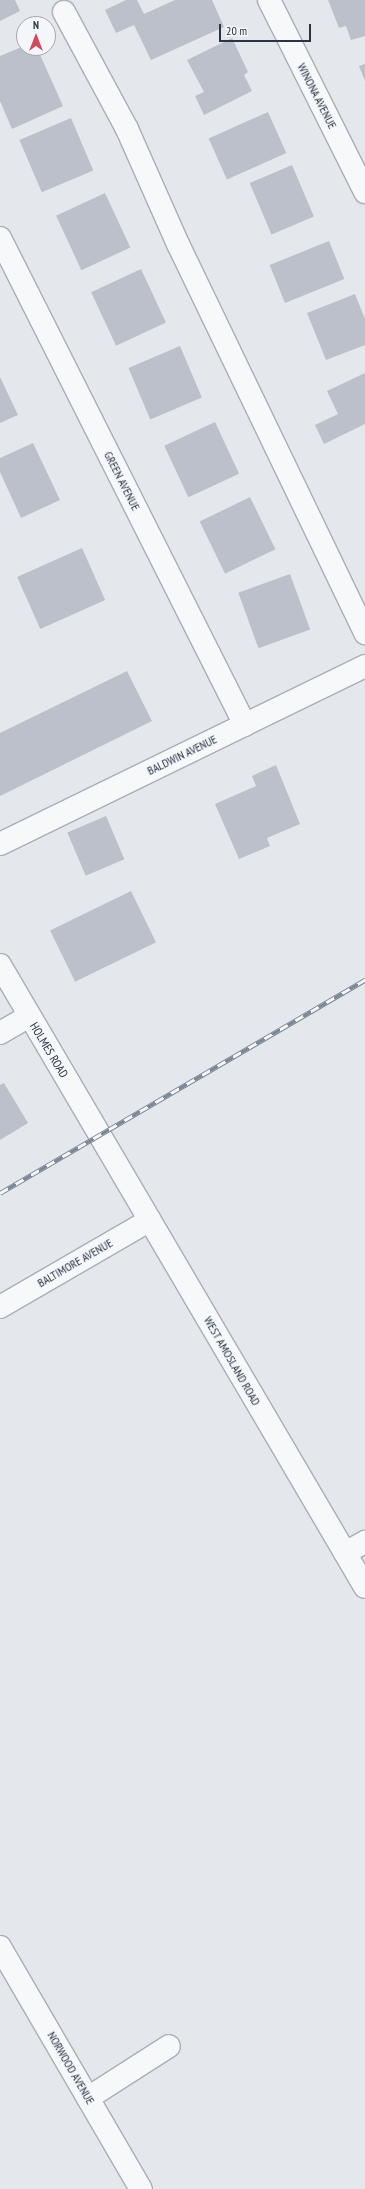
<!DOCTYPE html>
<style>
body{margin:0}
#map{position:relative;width:365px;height:2189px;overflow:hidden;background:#e4e7ec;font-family:"PT Sans Narrow",sans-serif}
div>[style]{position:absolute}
.building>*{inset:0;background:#bbc0ca;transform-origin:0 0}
.roads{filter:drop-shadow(1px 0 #a9aeb7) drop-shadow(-1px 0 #a9aeb7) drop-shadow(0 1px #a9aeb7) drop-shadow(0 -1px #a9aeb7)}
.minor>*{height:22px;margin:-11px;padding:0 11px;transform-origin:11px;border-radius:11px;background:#f7f8fa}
.rail>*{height:4.5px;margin-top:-2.25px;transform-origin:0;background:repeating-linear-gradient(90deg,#f4f6f9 0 9px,#7d8696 0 18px);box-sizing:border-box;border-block:1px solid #7d8696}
span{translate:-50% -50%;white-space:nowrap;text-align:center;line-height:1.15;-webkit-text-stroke:3.5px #f4f6f9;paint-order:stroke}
.street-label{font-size:12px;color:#2b3445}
.north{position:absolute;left:16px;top:16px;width:40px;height:40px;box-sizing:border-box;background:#f4f6f9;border:1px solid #a4a8b1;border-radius:50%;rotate:0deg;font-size:11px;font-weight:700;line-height:16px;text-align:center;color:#2b3445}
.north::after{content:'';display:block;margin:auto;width:14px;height:18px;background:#d1495b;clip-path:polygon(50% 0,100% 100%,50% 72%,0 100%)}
.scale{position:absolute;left:219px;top:24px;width:92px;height:18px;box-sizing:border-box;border:2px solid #2b3445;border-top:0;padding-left:5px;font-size:12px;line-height:14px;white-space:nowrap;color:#2b3445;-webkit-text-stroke:3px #f4f6f9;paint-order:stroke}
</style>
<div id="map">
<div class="building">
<div style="clip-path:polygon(0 0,15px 0,20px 11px,0 21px)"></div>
<div style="clip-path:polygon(126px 0,137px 0,144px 14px,175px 0,212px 0,224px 27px,151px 60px,134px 25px,116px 33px,105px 10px)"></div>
<div style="clip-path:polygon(328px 0,365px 0,365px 36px,351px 40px,346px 26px,339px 28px)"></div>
<div style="clip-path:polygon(232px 38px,248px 72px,244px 75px,252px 91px,204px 115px,195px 96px,204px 92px,187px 60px)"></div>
<div style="clip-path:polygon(24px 46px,37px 48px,63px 106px,12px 129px,0 101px,0 56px)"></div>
<div style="clip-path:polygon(365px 64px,365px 81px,359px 66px)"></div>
<div style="left:268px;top:112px;width:45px;height:65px;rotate:66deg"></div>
<div style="left:71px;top:118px;width:57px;height:56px;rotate:67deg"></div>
<div style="left:292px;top:165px;width:56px;height:46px;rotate:67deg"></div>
<div style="left:105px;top:193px;width:60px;height:54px;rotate:65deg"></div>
<div style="left:329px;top:241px;width:41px;height:64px;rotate:68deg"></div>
<div style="left:141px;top:269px;width:59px;height:55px;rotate:65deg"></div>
<div style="clip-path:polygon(355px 294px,365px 319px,365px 345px,326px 360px,307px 313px)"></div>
<div style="left:180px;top:346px;width:56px;height:56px;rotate:67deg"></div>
<div style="clip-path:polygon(365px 373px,365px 424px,324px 444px,315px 425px,338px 414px,327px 391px)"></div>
<div style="clip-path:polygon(0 377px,18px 415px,0 423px)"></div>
<div style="left:215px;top:422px;width:57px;height:56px;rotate:65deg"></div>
<div style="clip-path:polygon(33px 443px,60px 500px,21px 518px,0 472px,0 458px)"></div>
<div style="left:250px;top:497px;width:58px;height:56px;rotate:64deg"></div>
<div style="left:82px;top:548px;width:57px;height:71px;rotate:66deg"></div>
<div style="left:290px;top:574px;width:59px;height:55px;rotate:70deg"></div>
<div style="clip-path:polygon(127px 671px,152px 721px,0 796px,0 733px)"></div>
<div style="clip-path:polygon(276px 765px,300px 824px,267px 838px,270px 846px,239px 859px,215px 804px,256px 786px,252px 776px)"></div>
<div style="left:106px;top:816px;width:47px;height:42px;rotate:67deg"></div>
<div style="left:131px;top:891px;width:57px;height:90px;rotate:64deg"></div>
<div style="clip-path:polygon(4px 1083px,28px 1123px,0 1140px,0 1085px)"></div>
</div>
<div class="roads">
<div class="minor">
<div style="left:269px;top:0;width:215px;rotate:63.4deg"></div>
<div style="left:64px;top:12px;width:133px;rotate:61.7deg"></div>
<div style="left:127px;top:129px;width:126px;rotate:66.1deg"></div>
<div style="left:178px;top:244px;width:432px;rotate:64.3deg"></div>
<div style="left:0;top:238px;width:545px;rotate:63.29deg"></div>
<div style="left:0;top:844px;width:406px;rotate:-26deg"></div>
<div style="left:0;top:965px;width:721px;rotate:59.59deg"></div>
<div style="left:0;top:1033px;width:32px;rotate:-30deg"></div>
<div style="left:0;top:1307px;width:173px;rotate:-30.1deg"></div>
<div style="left:345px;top:1553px;width:23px;rotate:-29deg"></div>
<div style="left:0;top:1947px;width:280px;rotate:59.8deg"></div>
<div style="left:88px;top:2098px;width:96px;rotate:-32.7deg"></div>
</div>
</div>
<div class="rail">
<div style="left:0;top:1193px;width:423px;rotate:-30.3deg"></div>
</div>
<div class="street-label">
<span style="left:317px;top:96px;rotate:63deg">WINONA AVENUE</span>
<span style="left:122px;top:481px;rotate:63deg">GREEN AVENUE</span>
<span style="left:182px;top:755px;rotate:-26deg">BALDWIN AVENUE</span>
<span style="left:49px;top:1050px;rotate:59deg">HOLMES ROAD</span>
<span style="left:75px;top:1263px;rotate:-30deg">BALTIMORE AVENUE</span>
<span style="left:232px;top:1361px;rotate:60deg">WEST AMOSLAND ROAD</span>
<span style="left:71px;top:2068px;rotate:60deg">NORWOOD AVENUE</span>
</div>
<div class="north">N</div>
<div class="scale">20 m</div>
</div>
